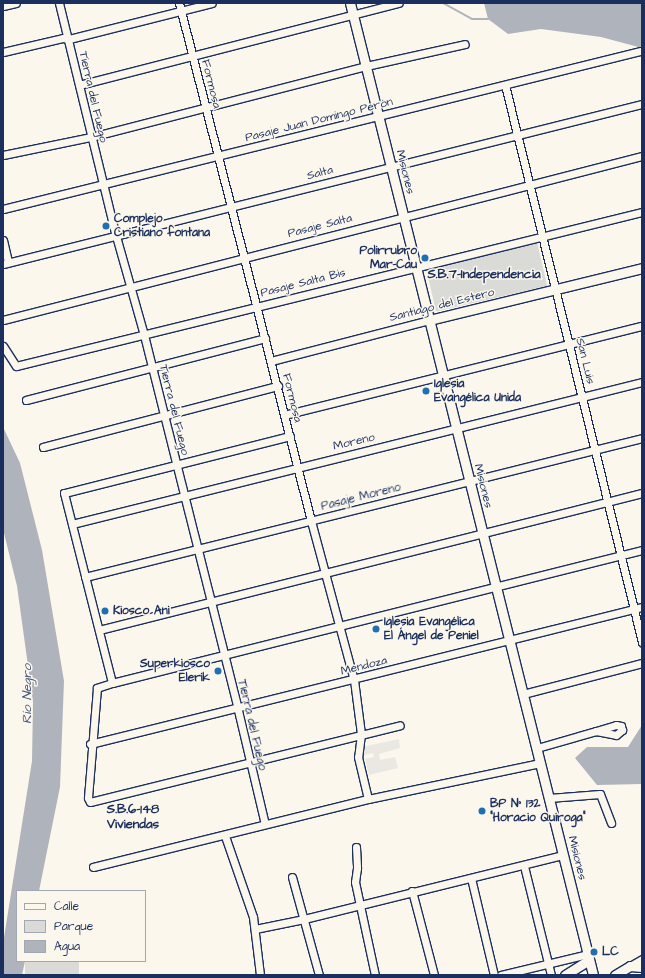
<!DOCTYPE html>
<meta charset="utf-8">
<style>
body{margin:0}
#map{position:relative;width:645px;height:978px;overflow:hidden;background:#fbf7ec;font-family:"Architects Daughter",sans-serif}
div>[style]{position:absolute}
.built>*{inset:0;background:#eae8e2}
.green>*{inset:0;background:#dadad7;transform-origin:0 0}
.water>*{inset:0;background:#afb3bb}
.stream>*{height:2px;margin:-1px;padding:0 1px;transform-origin:1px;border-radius:1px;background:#afb3bb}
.roads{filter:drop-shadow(1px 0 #1b2f5e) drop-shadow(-1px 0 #1b2f5e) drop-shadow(0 1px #1b2f5e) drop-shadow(0 -1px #1b2f5e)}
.minor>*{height:7px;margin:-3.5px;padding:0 3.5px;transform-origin:3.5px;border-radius:3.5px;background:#fbf7ec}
.tertiary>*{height:9px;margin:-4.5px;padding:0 4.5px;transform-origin:4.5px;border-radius:4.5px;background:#fbf7ec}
.dots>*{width:11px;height:11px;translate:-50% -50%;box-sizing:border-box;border:2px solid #fbf7ec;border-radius:50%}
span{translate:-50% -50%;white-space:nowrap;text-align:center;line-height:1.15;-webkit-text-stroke:3px #fbf7ec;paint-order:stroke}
.street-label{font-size:12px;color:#1b2f5e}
.poi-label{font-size:12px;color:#1b2f5e;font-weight:700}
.left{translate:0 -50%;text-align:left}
.right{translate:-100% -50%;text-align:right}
.neighbourhood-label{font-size:13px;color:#1b2f5e;font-weight:700}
.water-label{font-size:13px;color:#47577a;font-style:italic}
.frame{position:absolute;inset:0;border:4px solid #1b2f5e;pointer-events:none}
.legend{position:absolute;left:16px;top:890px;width:130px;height:72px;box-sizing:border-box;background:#fbf7ec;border:1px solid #a1a7b3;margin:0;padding:5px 7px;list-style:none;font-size:12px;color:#1b2f5e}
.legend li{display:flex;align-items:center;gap:8px;height:20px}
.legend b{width:20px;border:1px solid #a1a7b3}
</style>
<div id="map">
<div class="built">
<div style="clip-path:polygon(399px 739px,400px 748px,379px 754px,380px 760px,395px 757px,398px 768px,369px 775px,365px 759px,374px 757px,373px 753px,364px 755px,362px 747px)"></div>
</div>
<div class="green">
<div style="left:537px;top:242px;width:45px;height:114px;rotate:77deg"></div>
<div style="left:25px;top:961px;width:54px;height:14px"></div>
</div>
<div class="water">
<div style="clip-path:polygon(484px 3px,642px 3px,642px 48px,601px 37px,541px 29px,508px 34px,488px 19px)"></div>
<div style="clip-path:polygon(3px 427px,20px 463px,42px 550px,64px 681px,60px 787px,39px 891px,17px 891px,17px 961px,25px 961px,22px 975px,3px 975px,3px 944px,32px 761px,33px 702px,17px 586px,3px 529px)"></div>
<div style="clip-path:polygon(642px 725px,642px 784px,597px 785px,575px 758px,587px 747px,628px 747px)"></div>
</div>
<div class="stream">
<div style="left:443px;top:3px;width:33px;rotate:29deg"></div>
<div style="left:472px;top:19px;width:16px"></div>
</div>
<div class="roads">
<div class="minor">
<div style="left:59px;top:3px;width:240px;rotate:76.3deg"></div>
<div style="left:116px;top:236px;width:103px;rotate:74.2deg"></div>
<div style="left:144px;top:335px;width:382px;rotate:75.9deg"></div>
<div style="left:237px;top:706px;width:121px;rotate:76.7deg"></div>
<div style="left:179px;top:3px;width:535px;rotate:75.7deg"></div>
<div style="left:311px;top:521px;width:165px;rotate:74.9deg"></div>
<div style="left:354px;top:680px;width:54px;rotate:82.6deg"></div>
<div style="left:361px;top:734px;width:23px;rotate:97deg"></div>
<div style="left:358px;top:757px;width:43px;rotate:76.6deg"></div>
<div style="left:3px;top:6px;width:13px;rotate:-13deg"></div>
<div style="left:3px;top:52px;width:62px;rotate:-13.1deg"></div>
<div style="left:63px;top:38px;width:6px;rotate:9deg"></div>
<div style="left:69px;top:39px;width:147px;rotate:-14.1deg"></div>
<div style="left:79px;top:85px;width:330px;rotate:-14.4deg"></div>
<div style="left:505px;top:85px;width:574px;rotate:76.18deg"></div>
<div style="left:3px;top:155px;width:90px;rotate:-11.6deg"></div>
<div style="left:91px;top:137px;width:284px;rotate:-14.5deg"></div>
<div style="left:366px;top:66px;width:101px;rotate:-12.5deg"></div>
<div style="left:3px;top:209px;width:656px;rotate:-13.93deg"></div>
<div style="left:3px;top:240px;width:23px;rotate:77deg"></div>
<div style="left:3px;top:264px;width:659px;rotate:-14.06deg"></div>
<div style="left:3px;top:320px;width:660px;rotate:-14.39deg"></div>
<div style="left:3px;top:346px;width:24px;rotate:57deg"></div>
<div style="left:16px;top:366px;width:645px;rotate:-13.82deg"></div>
<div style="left:271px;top:361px;width:163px;rotate:-14.5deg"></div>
<div style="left:26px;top:400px;width:247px;rotate:-14.5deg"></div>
<div style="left:284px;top:415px;width:369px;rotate:-14deg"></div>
<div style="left:290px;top:436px;width:233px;rotate:165.8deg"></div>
<div style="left:64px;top:493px;width:196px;rotate:75.8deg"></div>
<div style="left:112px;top:683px;width:16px;rotate:162deg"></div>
<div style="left:97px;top:688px;width:110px;rotate:94.7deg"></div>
<div style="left:88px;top:798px;width:4px;rotate:63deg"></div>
<div style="left:90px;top:802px;width:319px;rotate:-13.9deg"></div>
<div style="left:43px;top:447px;width:243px;rotate:-14.6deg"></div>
<div style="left:72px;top:524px;width:587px;rotate:-13.99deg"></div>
<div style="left:85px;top:577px;width:574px;rotate:-14.01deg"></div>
<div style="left:99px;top:630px;width:560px;rotate:-14.16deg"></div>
<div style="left:112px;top:683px;width:546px;rotate:-14.09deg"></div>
<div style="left:523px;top:694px;width:123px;rotate:-14.6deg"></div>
<div style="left:90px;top:744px;width:569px;rotate:-13.94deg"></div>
<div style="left:537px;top:748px;width:61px;rotate:-16.1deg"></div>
<div style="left:596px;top:731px;width:20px;rotate:11deg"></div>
<div style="left:616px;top:735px;width:8px;rotate:-40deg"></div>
<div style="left:622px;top:730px;width:4px;rotate:-104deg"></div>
<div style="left:621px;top:726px;width:5px;rotate:-169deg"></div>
<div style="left:616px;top:725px;width:21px;rotate:163deg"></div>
<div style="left:549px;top:798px;width:51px;rotate:-4.5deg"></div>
<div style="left:600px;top:794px;width:31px;rotate:69deg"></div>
<div style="left:225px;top:836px;width:86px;rotate:70.9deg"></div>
<div style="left:253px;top:917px;width:58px;rotate:83.1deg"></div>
<div style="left:356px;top:847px;width:21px;rotate:87deg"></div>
<div style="left:357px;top:868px;width:14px;rotate:98deg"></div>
<div style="left:355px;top:882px;width:95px;rotate:77.9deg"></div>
<div style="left:524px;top:866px;width:112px;rotate:76.1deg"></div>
<div style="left:93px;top:867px;width:283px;rotate:-13.9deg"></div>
<div style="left:368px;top:799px;width:176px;rotate:-11.8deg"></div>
<div style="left:292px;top:877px;width:102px;rotate:74.6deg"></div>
<div style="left:471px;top:878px;width:100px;rotate:76.7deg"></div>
<div style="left:412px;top:891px;width:87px;rotate:75.3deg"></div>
<div style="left:255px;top:929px;width:50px;rotate:-11.5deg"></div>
<div style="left:304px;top:919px;width:267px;rotate:-13.9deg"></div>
<div style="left:630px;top:966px;width:14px;rotate:-30deg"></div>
<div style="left:501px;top:975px;width:89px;rotate:-13.6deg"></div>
</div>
<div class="tertiary">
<div style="left:350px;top:3px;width:1002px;rotate:75.96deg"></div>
<div style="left:429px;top:320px;width:219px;rotate:-13.7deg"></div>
<div style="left:565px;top:975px;width:28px;rotate:-32deg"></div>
<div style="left:615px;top:975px;width:17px;rotate:-31deg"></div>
<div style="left:630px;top:966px;width:12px;rotate:5deg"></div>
</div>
</div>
<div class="dots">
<div style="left:106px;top:226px;background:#1f6fb2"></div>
<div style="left:425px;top:258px;background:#1f6fb2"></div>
<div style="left:426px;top:391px;background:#1f6fb2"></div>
<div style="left:105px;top:611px;background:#1f6fb2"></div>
<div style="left:376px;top:629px;background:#1f6fb2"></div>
<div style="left:218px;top:671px;background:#1f6fb2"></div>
<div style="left:482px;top:811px;background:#1f6fb2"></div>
<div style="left:594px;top:952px;background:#1f6fb2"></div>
</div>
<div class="street-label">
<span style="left:211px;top:84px;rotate:76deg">Formosa</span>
<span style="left:93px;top:97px;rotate:77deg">Tierra del Fuego</span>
<span style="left:319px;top:120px;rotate:-14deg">Pasaje Juan Domingo Perón</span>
<span style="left:405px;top:172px;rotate:76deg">Misiones</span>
<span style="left:320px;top:173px;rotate:-15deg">Salta</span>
<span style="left:320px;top:226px;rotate:-14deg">Pasaje Salta</span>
<span style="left:303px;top:283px;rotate:-14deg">Pasaje Salta Bis</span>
<span style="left:442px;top:305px;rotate:-14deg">Santiago del Estero</span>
<span style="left:585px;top:361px;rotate:76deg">San Luis</span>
<span style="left:292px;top:398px;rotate:76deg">Formosa</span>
<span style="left:174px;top:410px;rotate:76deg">Tierra del Fuego</span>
<span style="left:354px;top:442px;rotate:-13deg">Moreno</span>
<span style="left:483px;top:486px;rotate:76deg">Misiones</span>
<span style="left:361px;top:497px;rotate:-14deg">Pasaje Moreno</span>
<span style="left:364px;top:666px;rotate:-14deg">Mendoza</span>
<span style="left:252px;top:725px;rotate:77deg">Tierra del Fuego</span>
<span style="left:577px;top:858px;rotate:76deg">Misiones</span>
</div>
<div class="poi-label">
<span class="left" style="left:114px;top:226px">Complejo<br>Cristiano fontana</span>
<span class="right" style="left:417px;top:258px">Polirrubro<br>Mar-Cau</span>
<span class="left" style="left:434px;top:391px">Iglesia<br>Evangélica Unida</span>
<span class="left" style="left:113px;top:611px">Kiosco Ani</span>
<span class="left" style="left:384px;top:629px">Iglesia Evangélica<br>El Ángel de Peniel</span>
<span class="right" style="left:210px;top:671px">Superkiosco<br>Elerik</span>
<span class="left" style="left:490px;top:811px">BP N° 132<br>"Horacio Quiroga"</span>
<span class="left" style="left:602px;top:952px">LC</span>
</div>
<div class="neighbourhood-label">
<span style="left:484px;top:274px">S.B.7-Independencia</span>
<span style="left:133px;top:817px">S.B.6-148<br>Viviendas</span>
</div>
<div class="water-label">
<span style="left:27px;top:694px;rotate:-90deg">Río Negro</span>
</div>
<div class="frame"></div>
<ul class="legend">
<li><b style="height:5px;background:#fbf7ec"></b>Calle</li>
<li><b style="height:11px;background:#dadad7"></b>Parque</li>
<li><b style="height:11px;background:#afb3bb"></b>Agua</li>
</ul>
</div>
